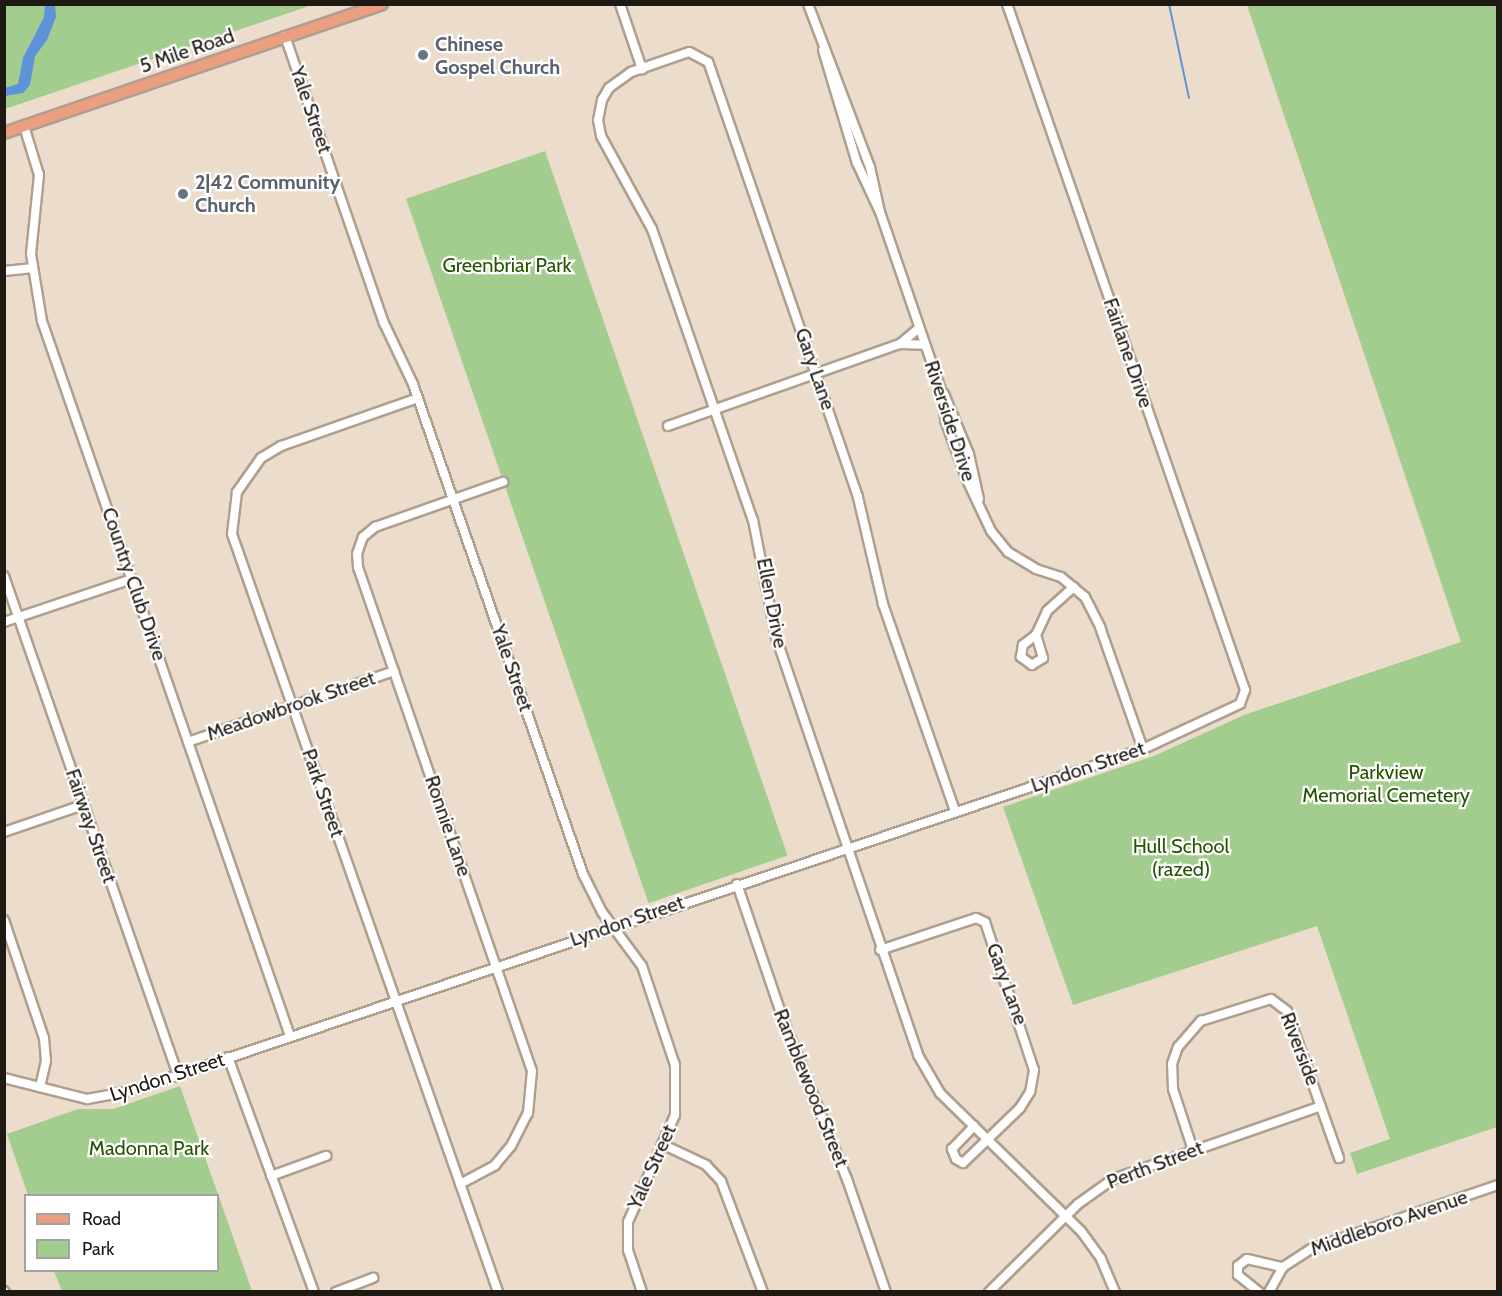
<!DOCTYPE html>
<style>
body{margin:0}
#map{position:relative;width:1502px;height:1296px;overflow:hidden;background:#ecdccb;font-family:Cabin,sans-serif}
div>[style]{position:absolute}
.green>*{inset:0;background:#a3cd8f;transform-origin:0 0}
.water>*{inset:0;background:#5e93d9}
.stream>*{height:2px;margin:-1px;padding:0 1px;transform-origin:1px;border-radius:1px;background:#5e93d9}
.roads{filter:drop-shadow(2px 0 #ae9f8e) drop-shadow(-2px 0 #ae9f8e) drop-shadow(0 2px #ae9f8e) drop-shadow(0 -2px #ae9f8e)}
.minor>*{height:8px;margin:-4px;padding:0 4px;transform-origin:4px;border-radius:4px;background:#fff}
.major>*{height:10px;margin:-5px;padding:0 5px;transform-origin:5px;border-radius:5px;background:#eb9e80}
.dots>*{width:16px;height:16px;translate:-50% -50%;box-sizing:border-box;border:3px solid #fff;border-radius:50%}
span{translate:-50% -50%;white-space:nowrap;text-align:center;line-height:1.15;-webkit-text-stroke:4.5px #fff;paint-order:stroke}
.worship-label{font-size:20px;color:#5b616d;font-weight:700}
.left{translate:0 -50%;text-align:left}
.street-label{font-size:20px;color:#1f1913}
.park-label{font-size:20px;color:#265400}
.frame{position:absolute;inset:0;border:6px solid #1f1913;pointer-events:none}
.legend{position:absolute;left:24px;top:1194px;width:195px;height:78px;box-sizing:border-box;background:#fff;border:2px solid #a5a3a1;margin:0;padding:8px 10px;list-style:none;font-size:18px;color:#1f1913}
.legend li{display:flex;align-items:center;gap:12px;height:30px}
.legend b{width:30px;border:2px solid #a5a3a1}
</style>
<div id="map">
<div class="green">
<div style="clip-path:polygon(5px 4px,312px 5px,5px 109px)"></div>
<div style="clip-path:polygon(1247px 5px,1497px 5px,1497px 1127px,1357px 1174px,1350px 1153px,1390px 1139px,1317px 926px,1073px 1005px,1003px 807px,1154px 756px,1244px 715px,1461px 642px)"></div>
<div style="left:545px;top:151px;width:745px;height:147px;rotate:71deg"></div>
<div style="clip-path:polygon(180px 1086px,252px 1291px,62px 1291px,54px 1271px,218px 1270px,218px 1196px,28px 1195px,7px 1134px,78px 1109px,113px 1109px)"></div>
</div>
<div class="water">
<div style="clip-path:polygon(45px 5px,55px 5px,56px 17px,47px 40px,35px 56px,30px 85px,23px 93px,5px 96px,5px 88px,18px 84px,23px 58px,44px 17px)"></div>
</div>
<div class="stream">
<div style="left:1169px;top:4px;width:96px;rotate:78deg"></div>
</div>
<div class="roads">
<div class="minor">
<div style="left:620px;top:4px;width:69px;rotate:71.3deg"></div>
<div style="left:808px;top:4px;width:174px;rotate:69.2deg"></div>
<div style="left:870px;top:167px;width:46px;rotate:77.5deg"></div>
<div style="left:880px;top:212px;width:188px;rotate:71.1deg"></div>
<div style="left:941px;top:390px;width:30px;rotate:82deg"></div>
<div style="left:945px;top:420px;width:64px;rotate:69.9deg"></div>
<div style="left:967px;top:480px;width:56px;rotate:64.8deg"></div>
<div style="left:991px;top:531px;width:27px;rotate:51deg"></div>
<div style="left:1008px;top:552px;width:33px;rotate:31deg"></div>
<div style="left:1036px;top:569px;width:26px;rotate:18deg"></div>
<div style="left:1061px;top:577px;width:31px;rotate:40deg"></div>
<div style="left:1085px;top:597px;width:34px;rotate:63deg"></div>
<div style="left:1100px;top:627px;width:129px;rotate:70.6deg"></div>
<div style="left:285px;top:36px;width:304px;rotate:71deg"></div>
<div style="left:384px;top:323px;width:68px;rotate:64.6deg"></div>
<div style="left:413px;top:384px;width:519px;rotate:70.87deg"></div>
<div style="left:583px;top:874px;width:42px;rotate:63.4deg"></div>
<div style="left:602px;top:912px;width:67px;rotate:53.5deg"></div>
<div style="left:642px;top:966px;width:104px;rotate:71.6deg"></div>
<div style="left:675px;top:1065px;width:50px;rotate:90deg"></div>
<div style="left:675px;top:1115px;width:117px;rotate:113.7deg"></div>
<div style="left:628px;top:1222px;width:28px;rotate:90deg"></div>
<div style="left:628px;top:1250px;width:44px;rotate:71.6deg"></div>
<div style="left:823px;top:50px;width:118px;rotate:73.3deg"></div>
<div style="left:857px;top:163px;width:52px;rotate:64.9deg"></div>
<div style="left:24px;top:126px;width:51px;rotate:73deg"></div>
<div style="left:39px;top:175px;width:79px;rotate:95.8deg"></div>
<div style="left:31px;top:254px;width:68px;rotate:80.7deg"></div>
<div style="left:42px;top:321px;width:757px;rotate:70.87deg"></div>
<div style="left:4px;top:271px;width:27px;rotate:-6deg"></div>
<div style="left:919px;top:328px;width:25px;rotate:140deg"></div>
<div style="left:900px;top:344px;width:25px;rotate:2deg"></div>
<div style="left:944px;top:394px;width:65px;rotate:67.4deg"></div>
<div style="left:969px;top:454px;width:46px;rotate:77.5deg"></div>
<div style="left:418px;top:398px;width:145px;rotate:160.7deg"></div>
<div style="left:281px;top:446px;width:23px;rotate:149deg"></div>
<div style="left:261px;top:458px;width:42px;rotate:125.2deg"></div>
<div style="left:237px;top:492px;width:42px;rotate:96.8deg"></div>
<div style="left:232px;top:534px;width:803px;rotate:70.66deg"></div>
<div style="left:668px;top:426px;width:246px;rotate:-19.5deg"></div>
<div style="left:4px;top:576px;width:528px;rotate:70.78deg"></div>
<div style="left:4px;top:622px;width:135px;rotate:-18.6deg"></div>
<div style="left:1036px;top:635px;width:24px;rotate:73deg"></div>
<div style="left:1043px;top:658px;width:13px;rotate:148deg"></div>
<div style="left:1032px;top:665px;width:14px;rotate:-144deg"></div>
<div style="left:1021px;top:657px;width:12px;rotate:-81deg"></div>
<div style="left:1023px;top:645px;width:16px;rotate:-38deg"></div>
<div style="left:1036px;top:635px;width:26px;rotate:-65deg"></div>
<div style="left:1047px;top:611px;width:36px;rotate:-42deg"></div>
<div style="left:188px;top:742px;width:218px;rotate:-19deg"></div>
<div style="left:955px;top:811px;width:219px;rotate:-109.2deg"></div>
<div style="left:883px;top:604px;width:110px;rotate:-103.2deg"></div>
<div style="left:858px;top:497px;width:460px;rotate:-109deg"></div>
<div style="left:708px;top:62px;width:21px;rotate:-152deg"></div>
<div style="left:689px;top:52px;width:61px;rotate:161deg"></div>
<div style="left:631px;top:72px;width:27px;rotate:144deg"></div>
<div style="left:609px;top:88px;width:14px;rotate:120deg"></div>
<div style="left:602px;top:100px;width:20px;rotate:101deg"></div>
<div style="left:598px;top:120px;width:16px;rotate:79deg"></div>
<div style="left:601px;top:136px;width:106px;rotate:61.3deg"></div>
<div style="left:652px;top:229px;width:308px;rotate:70.9deg"></div>
<div style="left:753px;top:520px;width:119px;rotate:78.9deg"></div>
<div style="left:776px;top:637px;width:441px;rotate:71.2deg"></div>
<div style="left:918px;top:1055px;width:44px;rotate:59.9deg"></div>
<div style="left:940px;top:1093px;width:197px;rotate:44.4deg"></div>
<div style="left:1081px;top:1231px;width:34px;rotate:54deg"></div>
<div style="left:1101px;top:1259px;width:36px;rotate:67deg"></div>
<div style="left:4px;top:832px;width:83px;rotate:-18.9deg"></div>
<div style="left:737px;top:884px;width:149px;rotate:71.2deg"></div>
<div style="left:785px;top:1025px;width:166px;rotate:68.1deg"></div>
<div style="left:847px;top:1179px;width:120px;rotate:71deg"></div>
<div style="left:4px;top:920px;width:125px;rotate:71.3deg"></div>
<div style="left:44px;top:1038px;width:23px;rotate:85deg"></div>
<div style="left:46px;top:1061px;width:27px;rotate:103deg"></div>
<div style="left:880px;top:950px;width:101px;rotate:-18.4deg"></div>
<div style="left:976px;top:918px;width:10px;rotate:24deg"></div>
<div style="left:985px;top:922px;width:156px;rotate:71.7deg"></div>
<div style="left:1034px;top:1070px;width:22px;rotate:100deg"></div>
<div style="left:1030px;top:1092px;width:19px;rotate:122deg"></div>
<div style="left:1020px;top:1108px;width:79px;rotate:136deg"></div>
<div style="left:963px;top:1163px;width:8px;rotate:-150deg"></div>
<div style="left:956px;top:1159px;width:11px;rotate:-112deg"></div>
<div style="left:952px;top:1149px;width:32px;rotate:-46deg"></div>
<div style="left:228px;top:1057px;width:250px;rotate:69.9deg"></div>
<div style="left:4px;top:1078px;width:86px;rotate:14.2deg"></div>
<div style="left:87px;top:1099px;width:45px;rotate:-10.3deg"></div>
<div style="left:131px;top:1091px;width:1068px;rotate:-18.67deg"></div>
<div style="left:1143px;top:749px;width:107px;rotate:-24.9deg"></div>
<div style="left:1240px;top:704px;width:15px;rotate:-70deg"></div>
<div style="left:1245px;top:690px;width:726px;rotate:-109.13deg"></div>
<div style="left:664px;top:1145px;width:47px;rotate:25.5deg"></div>
<div style="left:706px;top:1165px;width:22px;rotate:47deg"></div>
<div style="left:721px;top:1181px;width:119px;rotate:69.3deg"></div>
<div style="left:1193px;top:1150px;width:64px;rotate:-108.2deg"></div>
<div style="left:1173px;top:1089px;width:25px;rotate:-92deg"></div>
<div style="left:1172px;top:1064px;width:18px;rotate:-71deg"></div>
<div style="left:1178px;top:1047px;width:35px;rotate:-49deg"></div>
<div style="left:1201px;top:1021px;width:73px;rotate:-17.4deg"></div>
<div style="left:1271px;top:999px;width:20px;rotate:37deg"></div>
<div style="left:1287px;top:1011px;width:156px;rotate:70.5deg"></div>
<div style="left:271px;top:1176px;width:59px;rotate:-20deg"></div>
<div style="left:460px;top:1184px;width:40px;rotate:-28deg"></div>
<div style="left:495px;top:1165px;width:25px;rotate:-50deg"></div>
<div style="left:511px;top:1146px;width:37px;rotate:-63deg"></div>
<div style="left:528px;top:1113px;width:42px;rotate:-84.6deg"></div>
<div style="left:532px;top:1071px;width:533px;rotate:-109.05deg"></div>
<div style="left:358px;top:567px;width:13px;rotate:-94deg"></div>
<div style="left:357px;top:554px;width:18px;rotate:-71deg"></div>
<div style="left:363px;top:537px;width:16px;rotate:-40deg"></div>
<div style="left:375px;top:527px;width:136px;rotate:-19.4deg"></div>
<div style="left:4px;top:1291px;width:1px;rotate:45deg"></div>
<div style="left:336px;top:1292px;width:40px;rotate:-21deg"></div>
<div style="left:989px;top:1292px;width:125px;rotate:-44.7deg"></div>
<div style="left:1078px;top:1204px;width:43px;rotate:-35.5deg"></div>
<div style="left:1113px;top:1179px;width:220px;rotate:-19.3deg"></div>
<div style="left:1259px;top:1292px;width:27px;rotate:-141deg"></div>
<div style="left:1238px;top:1275px;width:9px;rotate:-90deg"></div>
<div style="left:1238px;top:1266px;width:11px;rotate:-38deg"></div>
<div style="left:1247px;top:1259px;width:37px;rotate:13deg"></div>
<div style="left:1269px;top:1292px;width:29px;rotate:-61deg"></div>
<div style="left:1283px;top:1267px;width:33px;rotate:-33deg"></div>
<div style="left:1311px;top:1249px;width:198px;rotate:-18.9deg"></div>
</div>
<div class="major">
<div style="left:4px;top:133px;width:399px;rotate:-18.8deg"></div>
</div>
</div>
<div class="dots">
<div style="left:423px;top:55px;background:#6b7280"></div>
<div style="left:183px;top:194px;background:#6b7280"></div>
</div>
<div class="worship-label">
<span class="left" style="left:435px;top:56px">Chinese<br>Gospel Church</span>
<span class="left" style="left:195px;top:194px">2|42 Community<br>Church</span>
</div>
<div class="street-label">
<span style="left:187px;top:51px;rotate:-19deg">5 Mile Road</span>
<span style="left:311px;top:110px;rotate:71deg">Yale Street</span>
<span style="left:1128px;top:353px;rotate:71deg">Fairlane Drive</span>
<span style="left:815px;top:369px;rotate:71deg">Gary Lane</span>
<span style="left:950px;top:421px;rotate:72deg">Riverside Drive</span>
<span style="left:134px;top:584px;rotate:71deg">Country Club Drive</span>
<span style="left:772px;top:603px;rotate:79deg">Ellen Drive</span>
<span style="left:512px;top:668px;rotate:71deg">Yale Street</span>
<span style="left:291px;top:706px;rotate:-19deg">Meadowbrook Street</span>
<span style="left:1088px;top:767px;rotate:-19deg">Lyndon Street</span>
<span style="left:323px;top:793px;rotate:71deg">Park Street</span>
<span style="left:91px;top:826px;rotate:71deg">Fairway Street</span>
<span style="left:448px;top:826px;rotate:71deg">Ronnie Lane</span>
<span style="left:627px;top:921px;rotate:-19deg">Lyndon Street</span>
<span style="left:1007px;top:984px;rotate:70deg">Gary Lane</span>
<span style="left:1300px;top:1049px;rotate:69deg">Riverside</span>
<span style="left:167px;top:1077px;rotate:-18deg">Lyndon Street</span>
<span style="left:811px;top:1088px;rotate:68deg">Ramblewood Street</span>
<span style="left:1155px;top:1165px;rotate:-21deg">Perth Street</span>
<span style="left:652px;top:1167px;rotate:-66deg">Yale Street</span>
<span style="left:1389px;top:1223px;rotate:-19deg">Middleboro Avenue</span>
</div>
<div class="park-label">
<span style="left:507px;top:265px">Greenbriar Park</span>
<span style="left:1386px;top:784px">Parkview<br>Memorial Cemetery</span>
<span style="left:1181px;top:858px">Hull School<br>(razed)</span>
<span style="left:149px;top:1148px">Madonna Park</span>
</div>
<div class="frame"></div>
<ul class="legend">
<li><b style="height:8px;background:#eb9e80"></b>Road</li>
<li><b style="height:16px;background:#a3cd8f"></b>Park</li>
</ul>
</div>
